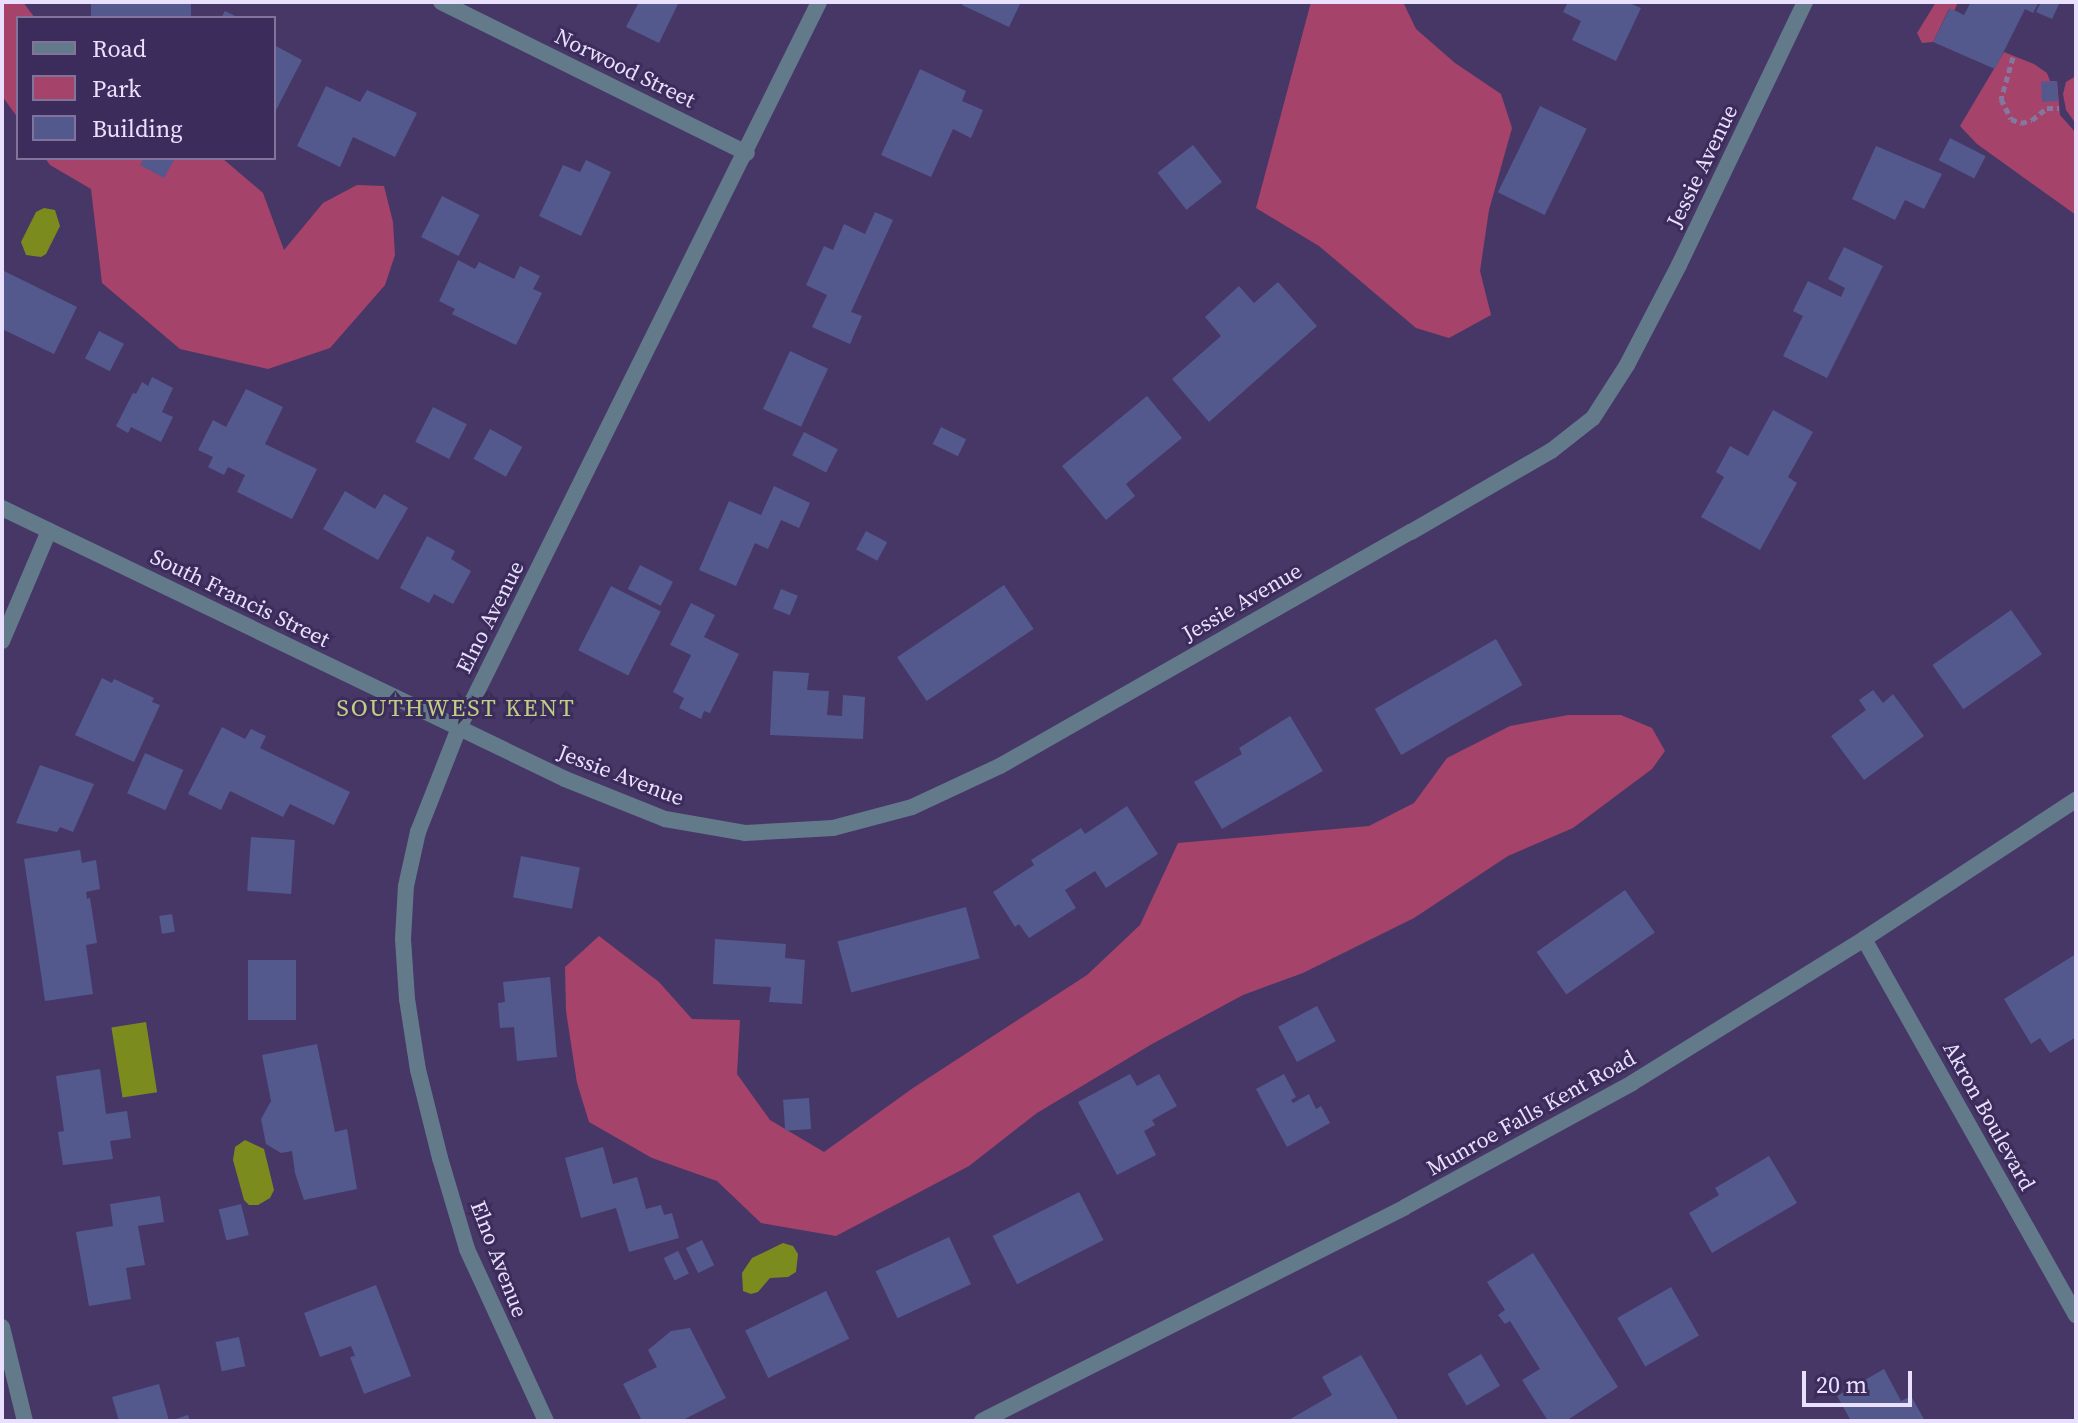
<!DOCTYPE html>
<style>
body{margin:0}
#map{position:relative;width:2078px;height:1423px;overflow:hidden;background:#473767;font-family:"Source Serif 4",serif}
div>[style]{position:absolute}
.green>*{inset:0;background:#a5436a}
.water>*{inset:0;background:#7c8b1d;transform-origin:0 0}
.building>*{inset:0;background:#53598c;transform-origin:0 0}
.path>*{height:5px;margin-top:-2.5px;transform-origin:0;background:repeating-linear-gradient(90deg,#8477a0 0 6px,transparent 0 10px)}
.minor>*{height:16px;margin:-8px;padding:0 8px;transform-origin:8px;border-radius:8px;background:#637a8a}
.tertiary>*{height:16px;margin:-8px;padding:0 8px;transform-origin:8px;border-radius:8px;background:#637a8a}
span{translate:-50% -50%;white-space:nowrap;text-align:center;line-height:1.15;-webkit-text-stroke:6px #3c2c5b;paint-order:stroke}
.street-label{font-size:22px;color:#e8e0fd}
.neighbourhood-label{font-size:24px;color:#c0cf83;letter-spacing:2px}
.frame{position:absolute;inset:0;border:4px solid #e8e0fd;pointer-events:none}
.legend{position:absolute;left:16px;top:16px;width:260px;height:144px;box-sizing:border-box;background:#3c2c5b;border:2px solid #81749c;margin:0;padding:10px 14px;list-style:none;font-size:24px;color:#e8e0fd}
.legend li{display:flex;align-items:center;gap:16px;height:40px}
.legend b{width:40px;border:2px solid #81749c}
.scale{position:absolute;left:1802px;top:1371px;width:110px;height:36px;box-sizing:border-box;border:4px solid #e8e0fd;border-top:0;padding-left:10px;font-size:24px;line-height:28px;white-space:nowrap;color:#e8e0fd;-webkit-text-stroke:6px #3c2c5b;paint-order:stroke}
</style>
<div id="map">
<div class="green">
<div style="clip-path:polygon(2px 2px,23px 2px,35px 18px,18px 18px,18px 118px,2px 96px)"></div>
<div style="clip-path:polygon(1311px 2px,1403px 2px,1416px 29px,1455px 63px,1501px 94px,1512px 128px,1489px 210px,1480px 271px,1491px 315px,1449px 338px,1416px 328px,1319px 246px,1256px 208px)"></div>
<div style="clip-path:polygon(1936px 2px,1958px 2px,1954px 11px,1949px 9px,1933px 42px,1922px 43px,1917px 33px)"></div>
<div style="clip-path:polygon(2004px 52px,2034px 64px,2047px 73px,2050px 81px,2057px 81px,2060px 115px,2076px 133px,2076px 215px,1977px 144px,1960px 126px)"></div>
<div style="clip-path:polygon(2076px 76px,2076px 124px,2066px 110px,2063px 94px,2066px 82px)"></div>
<div style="clip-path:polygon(45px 158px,222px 158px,263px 193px,284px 250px,323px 203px,357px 185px,384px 186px,393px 222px,395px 255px,385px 285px,330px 348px,268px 369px,180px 349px,102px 283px,91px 189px,50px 165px)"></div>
<div style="clip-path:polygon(1568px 715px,1621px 715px,1652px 728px,1665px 751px,1652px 769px,1573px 828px,1508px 856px,1414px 918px,1303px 973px,1243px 995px,1152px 1044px,1037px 1113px,969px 1166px,836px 1236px,761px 1223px,717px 1181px,652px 1158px,589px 1122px,577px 1083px,566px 1011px,565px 967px,599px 936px,659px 982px,692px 1019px,740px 1020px,737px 1074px,770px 1120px,824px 1152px,913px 1088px,1087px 975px,1140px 925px,1178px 843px,1369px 826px,1414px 803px,1447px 758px,1510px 726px)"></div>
</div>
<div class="water">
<div style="clip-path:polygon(44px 208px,55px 210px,60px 226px,46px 254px,41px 257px,26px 255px,21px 242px,36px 212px)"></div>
<div style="left:146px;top:1022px;width:71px;height:35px;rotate:81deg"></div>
<div style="clip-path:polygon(245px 1140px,264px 1149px,274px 1190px,270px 1198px,258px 1205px,249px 1205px,244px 1200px,233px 1160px,235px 1147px)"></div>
<div style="clip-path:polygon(783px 1243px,793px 1246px,798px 1254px,796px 1272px,788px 1277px,770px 1278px,758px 1292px,751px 1294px,743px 1291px,742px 1273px,752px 1258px)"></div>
</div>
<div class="building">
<div style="left:91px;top:2px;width:100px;height:18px"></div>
<div style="clip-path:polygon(639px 2px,679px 2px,659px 43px,626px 27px)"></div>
<div style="clip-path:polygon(963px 2px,1021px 2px,1009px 27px,962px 5px)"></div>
<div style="clip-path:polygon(1568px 2px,1627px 2px,1641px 8px,1616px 61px,1572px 40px,1581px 21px,1563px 12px)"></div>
<div style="clip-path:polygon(1971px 2px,2039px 2px,2033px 13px,2025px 9px,1995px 69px,1933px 42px,1950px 8px,1964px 15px)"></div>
<div style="clip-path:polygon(2041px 2px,2060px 2px,2052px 19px,2036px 12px)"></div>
<div style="clip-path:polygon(225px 11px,239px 18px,221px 18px)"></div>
<div style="clip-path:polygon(274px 45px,302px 60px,274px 114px)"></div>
<div style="clip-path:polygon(920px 69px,966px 91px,962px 101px,983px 110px,971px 138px,953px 129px,931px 177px,881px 155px)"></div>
<div style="left:2057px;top:81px;width:20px;height:16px;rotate:87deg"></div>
<div style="clip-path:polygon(326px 86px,360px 102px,367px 90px,417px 113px,395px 157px,353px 137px,340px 167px,297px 146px)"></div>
<div style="left:1540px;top:106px;width:52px;height:96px;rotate:26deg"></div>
<div style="left:1950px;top:138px;width:40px;height:25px;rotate:27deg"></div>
<div style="left:1193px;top:145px;width:47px;height:45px;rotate:52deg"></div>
<div style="clip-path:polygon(1876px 146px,1942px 174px,1924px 209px,1905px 200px,1895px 220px,1852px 199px)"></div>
<div style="clip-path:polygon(144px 158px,171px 158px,174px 160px,164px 178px,140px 165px)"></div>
<div style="clip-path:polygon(586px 160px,611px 172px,581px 236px,539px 216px,563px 165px,580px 172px)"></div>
<div style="left:442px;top:196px;width:42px;height:46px;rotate:27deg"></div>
<div style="clip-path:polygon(875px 212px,893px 220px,851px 312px,862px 316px,850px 344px,812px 327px,827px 295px,806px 285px,824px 246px,833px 250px,844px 224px,865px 234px)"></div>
<div style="clip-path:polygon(1844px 247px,1883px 266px,1827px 378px,1783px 356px,1803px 316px,1793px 311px,1808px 281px,1841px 297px,1845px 288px,1828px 279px)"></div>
<div style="clip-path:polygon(458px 260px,475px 269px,479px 262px,514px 279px,520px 266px,540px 276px,533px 289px,542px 293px,516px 345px,452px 314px,455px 309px,439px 301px)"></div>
<div style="clip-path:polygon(2px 270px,77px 307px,54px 354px,2px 329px)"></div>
<div style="clip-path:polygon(1278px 282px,1317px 326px,1209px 422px,1172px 379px,1221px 336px,1205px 317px,1239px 286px,1254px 303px)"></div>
<div style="left:99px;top:331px;width:28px;height:31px;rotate:27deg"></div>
<div style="left:790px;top:351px;width:42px;height:64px;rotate:25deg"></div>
<div style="clip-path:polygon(152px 377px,173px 388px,162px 412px,173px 417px,161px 442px,131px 427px,128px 433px,116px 426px,133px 393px,136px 394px,142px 382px,148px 386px)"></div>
<div style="clip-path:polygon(246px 389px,283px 407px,265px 444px,317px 469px,292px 519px,237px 492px,245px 475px,228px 467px,224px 475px,208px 467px,213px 457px,198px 450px,213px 420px,226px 427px)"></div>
<div style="clip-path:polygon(1147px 396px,1182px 438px,1126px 484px,1135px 496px,1106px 520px,1062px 466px)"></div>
<div style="left:433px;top:407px;width:38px;height:39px;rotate:27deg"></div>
<div style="clip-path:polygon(1773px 410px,1813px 432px,1788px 477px,1797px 483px,1760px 550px,1701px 517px,1724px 477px,1716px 472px,1730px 446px,1748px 456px)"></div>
<div style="left:941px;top:427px;width:28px;height:19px;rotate:26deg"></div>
<div style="left:490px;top:429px;width:37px;height:34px;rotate:29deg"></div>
<div style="left:804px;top:432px;width:38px;height:26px;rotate:27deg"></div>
<div style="clip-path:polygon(774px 486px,810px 503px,799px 528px,781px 520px,768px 549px,755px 543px,736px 586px,699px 570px,729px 501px,761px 515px)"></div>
<div style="clip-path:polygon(345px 491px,375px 509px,384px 494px,408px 508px,378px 560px,323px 529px)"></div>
<div style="left:866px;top:531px;width:24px;height:21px;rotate:28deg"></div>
<div style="clip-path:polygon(427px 536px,455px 551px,451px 559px,471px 571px,453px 604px,434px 594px,429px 603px,400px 588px)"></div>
<div style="left:640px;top:565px;width:37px;height:27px;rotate:27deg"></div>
<div style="left:1004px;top:585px;width:53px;height:129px;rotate:56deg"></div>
<div style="left:611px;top:586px;width:56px;height:72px;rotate:27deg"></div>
<div style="left:781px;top:589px;width:18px;height:21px;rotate:22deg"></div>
<div style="clip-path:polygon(691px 603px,715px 615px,704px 637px,739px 654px,710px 713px,704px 711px,701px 719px,679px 708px,684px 698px,673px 692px,691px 655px,670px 645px)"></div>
<div style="left:2011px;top:610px;width:54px;height:96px;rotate:55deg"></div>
<div style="left:1496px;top:639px;width:53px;height:140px;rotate:60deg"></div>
<div style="clip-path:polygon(773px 671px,809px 673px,807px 690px,829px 691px,827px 715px,842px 716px,843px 695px,865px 697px,863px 739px,770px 735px)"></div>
<div style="clip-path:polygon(102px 678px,112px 683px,114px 679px,154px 698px,152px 702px,160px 705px,134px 762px,75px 735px)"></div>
<div style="clip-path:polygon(1873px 690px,1883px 703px,1893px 694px,1924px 736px,1864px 780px,1831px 736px,1866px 710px,1859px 700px)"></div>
<div style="clip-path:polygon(1290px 716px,1323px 771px,1222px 829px,1194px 782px,1242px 754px,1239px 748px)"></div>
<div style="clip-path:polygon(222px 727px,245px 739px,251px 729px,266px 736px,260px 748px,350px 792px,334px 825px,290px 804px,283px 817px,230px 791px,221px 810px,188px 794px)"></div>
<div style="left:145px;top:753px;width:42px;height:44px;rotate:24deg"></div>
<div style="clip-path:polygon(40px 765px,94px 784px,73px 832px,60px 827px,57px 832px,16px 823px)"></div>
<div style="clip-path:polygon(1127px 806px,1158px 854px,1106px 888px,1095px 871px,1065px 890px,1076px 908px,1029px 938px,1019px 924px,1015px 927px,993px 892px,1034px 865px,1031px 860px,1081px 828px,1085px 834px)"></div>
<div style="left:251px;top:837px;width:44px;height:54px;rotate:4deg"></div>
<div style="clip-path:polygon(80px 850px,82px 863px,96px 860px,100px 889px,86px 892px,87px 899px,90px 898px,97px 943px,86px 945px,93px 994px,45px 1001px,24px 859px)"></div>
<div style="left:521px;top:856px;width:60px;height:42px;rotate:11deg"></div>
<div style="left:1625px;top:890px;width:52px;height:108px;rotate:55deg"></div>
<div style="left:966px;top:907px;width:53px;height:133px;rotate:75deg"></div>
<div style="left:172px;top:914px;width:18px;height:13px;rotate:81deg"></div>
<div style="clip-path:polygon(715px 939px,786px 944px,785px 958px,805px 960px,802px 1004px,769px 1002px,771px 987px,713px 984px)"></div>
<div style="clip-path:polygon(2076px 954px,2076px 1037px,2050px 1053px,2040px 1038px,2031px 1044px,2004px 999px)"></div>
<div style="left:248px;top:960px;width:48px;height:60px"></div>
<div style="clip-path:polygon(550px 977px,557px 1057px,517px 1061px,514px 1027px,500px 1028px,498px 1003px,505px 1002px,503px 982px)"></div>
<div style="left:1317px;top:1006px;width:40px;height:44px;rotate:62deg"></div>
<div style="clip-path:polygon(317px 1044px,335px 1132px,347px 1129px,357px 1189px,304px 1200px,295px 1173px,292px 1151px,281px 1153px,266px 1144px,261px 1119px,271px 1101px,262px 1055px)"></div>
<div style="clip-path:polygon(100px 1069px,106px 1114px,127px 1111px,131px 1138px,110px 1141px,113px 1159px,63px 1165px,58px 1132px,64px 1131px,56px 1076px)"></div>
<div style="clip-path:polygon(1130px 1074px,1137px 1086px,1159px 1074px,1177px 1106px,1152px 1120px,1155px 1125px,1144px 1131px,1156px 1155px,1117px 1175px,1078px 1102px)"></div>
<div style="clip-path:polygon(1284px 1074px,1296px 1097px,1291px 1100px,1293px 1103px,1309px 1094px,1316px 1109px,1321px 1106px,1330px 1123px,1287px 1147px,1256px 1089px)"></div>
<div style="left:809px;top:1098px;width:31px;height:26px;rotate:86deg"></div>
<div style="clip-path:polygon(603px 1147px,613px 1184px,637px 1177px,646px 1209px,661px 1205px,664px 1215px,672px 1213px,679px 1238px,629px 1252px,616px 1208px,581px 1218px,565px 1158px)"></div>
<div style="clip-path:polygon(1769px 1156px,1797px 1203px,1712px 1253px,1689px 1213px,1719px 1195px,1715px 1188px)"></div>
<div style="left:1079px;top:1192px;width:54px;height:97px;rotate:63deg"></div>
<div style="clip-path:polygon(160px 1196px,164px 1222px,138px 1226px,145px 1265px,126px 1268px,131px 1299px,89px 1306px,76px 1232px,113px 1226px,110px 1204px)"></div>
<div style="left:241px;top:1204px;width:32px;height:23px;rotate:76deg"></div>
<div style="left:949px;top:1237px;width:52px;height:81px;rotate:65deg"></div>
<div style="left:702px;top:1240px;width:28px;height:18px;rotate:64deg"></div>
<div style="left:678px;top:1251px;width:25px;height:16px;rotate:64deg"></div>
<div style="clip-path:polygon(1533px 1253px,1618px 1387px,1566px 1421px,1548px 1421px,1522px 1380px,1540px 1369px,1510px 1321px,1505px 1324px,1498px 1315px,1505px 1310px,1487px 1282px)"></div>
<div style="clip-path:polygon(376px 1285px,411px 1376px,364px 1394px,350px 1357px,355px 1356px,351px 1346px,320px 1357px,304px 1313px)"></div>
<div style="left:1671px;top:1287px;width:56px;height:62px;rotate:60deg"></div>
<div style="left:826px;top:1291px;width:53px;height:90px;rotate:64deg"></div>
<div style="clip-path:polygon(690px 1328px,726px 1398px,681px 1421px,642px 1421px,623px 1384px,657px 1367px,648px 1350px,671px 1331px)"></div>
<div style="left:239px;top:1337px;width:30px;height:24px;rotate:78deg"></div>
<div style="left:1481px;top:1354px;width:37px;height:39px;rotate:59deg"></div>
<div style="clip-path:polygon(1361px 1355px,1399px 1421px,1287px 1421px,1332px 1395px,1322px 1377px)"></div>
<div style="clip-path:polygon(1884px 1369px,1901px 1401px,1911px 1396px,1925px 1421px,1851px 1421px,1837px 1396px)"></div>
<div style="clip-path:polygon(159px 1384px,169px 1421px,188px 1415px,190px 1421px,119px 1421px,112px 1397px)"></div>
</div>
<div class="path">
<div style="left:2013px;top:57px;width:44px;rotate:105.9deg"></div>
<div style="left:2001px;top:99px;width:22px;rotate:63deg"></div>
<div style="left:2011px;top:119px;width:11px;rotate:22deg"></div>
<div style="left:2021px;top:123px;width:11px;rotate:-15deg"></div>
<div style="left:2032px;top:120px;width:19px;rotate:-39deg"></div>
<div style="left:2047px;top:108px;width:12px"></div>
</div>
<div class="minor">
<div style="left:441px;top:2px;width:341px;rotate:26.3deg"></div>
<div style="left:2px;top:508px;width:625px;rotate:25.7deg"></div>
<div style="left:565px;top:779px;width:108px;rotate:21.8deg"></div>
<div style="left:665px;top:819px;width:81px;rotate:9.9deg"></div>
<div style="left:745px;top:833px;width:88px;rotate:-3.3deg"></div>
<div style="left:833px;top:828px;width:82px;rotate:-14.9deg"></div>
<div style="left:912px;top:807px;width:97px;rotate:-25deg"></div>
<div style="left:1000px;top:766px;width:473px;rotate:-29.7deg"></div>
<div style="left:1411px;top:532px;width:162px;rotate:-30.1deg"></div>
<div style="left:1551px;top:451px;width:53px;rotate:-38.2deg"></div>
<div style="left:1593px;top:418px;width:63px;rotate:-57.3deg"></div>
<div style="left:1627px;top:365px;width:113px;rotate:-62.5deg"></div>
<div style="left:1679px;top:265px;width:292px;rotate:-64.4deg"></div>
<div style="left:2px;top:641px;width:120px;rotate:-66.9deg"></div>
<div style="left:1864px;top:939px;width:432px;rotate:60.6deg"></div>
<div style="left:2px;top:1327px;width:97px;rotate:76.3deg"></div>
<div style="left:546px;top:1421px;width:189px;rotate:-114.7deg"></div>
<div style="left:467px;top:1249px;width:95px;rotate:-106.5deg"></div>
<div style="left:440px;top:1158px;width:91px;rotate:-104deg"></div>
<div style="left:418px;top:1070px;width:72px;rotate:-98.8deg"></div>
<div style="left:407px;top:999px;width:60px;rotate:-93.8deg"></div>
<div style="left:403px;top:939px;width:53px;rotate:-86.8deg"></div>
<div style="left:406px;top:886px;width:55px;rotate:-77.5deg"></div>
<div style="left:418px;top:832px;width:112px;rotate:-68.5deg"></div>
<div style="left:459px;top:728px;width:810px;rotate:-63.62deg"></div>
</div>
<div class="tertiary">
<div style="left:982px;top:1421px;width:474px;rotate:-26.8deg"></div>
<div style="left:1405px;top:1207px;width:259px;rotate:-28.6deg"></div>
<div style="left:1632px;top:1083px;width:273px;rotate:-31.8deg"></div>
<div style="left:1864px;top:939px;width:254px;rotate:-33.3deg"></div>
</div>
<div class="street-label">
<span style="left:625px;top:68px;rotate:26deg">Norwood Street</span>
<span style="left:1702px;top:166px;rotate:-64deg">Jessie Avenue</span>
<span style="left:240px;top:598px;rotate:26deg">South Francis Street</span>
<span style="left:1242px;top:602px;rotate:-30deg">Jessie Avenue</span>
<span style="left:490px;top:617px;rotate:-63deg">Elno Avenue</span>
<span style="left:621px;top:775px;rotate:21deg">Jessie Avenue</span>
<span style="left:1531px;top:1113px;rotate:-29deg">Munroe Falls Kent Road</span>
<span style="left:1989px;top:1116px;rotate:61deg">Akron Boulevard</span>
<span style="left:499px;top:1259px;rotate:69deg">Elno Avenue</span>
</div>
<div class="neighbourhood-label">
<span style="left:456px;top:708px">SOUTHWEST KENT</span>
</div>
<div class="frame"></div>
<ul class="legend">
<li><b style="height:10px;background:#637a8a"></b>Road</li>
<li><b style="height:22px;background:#a5436a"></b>Park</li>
<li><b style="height:22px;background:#53598c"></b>Building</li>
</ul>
<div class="scale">20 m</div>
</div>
